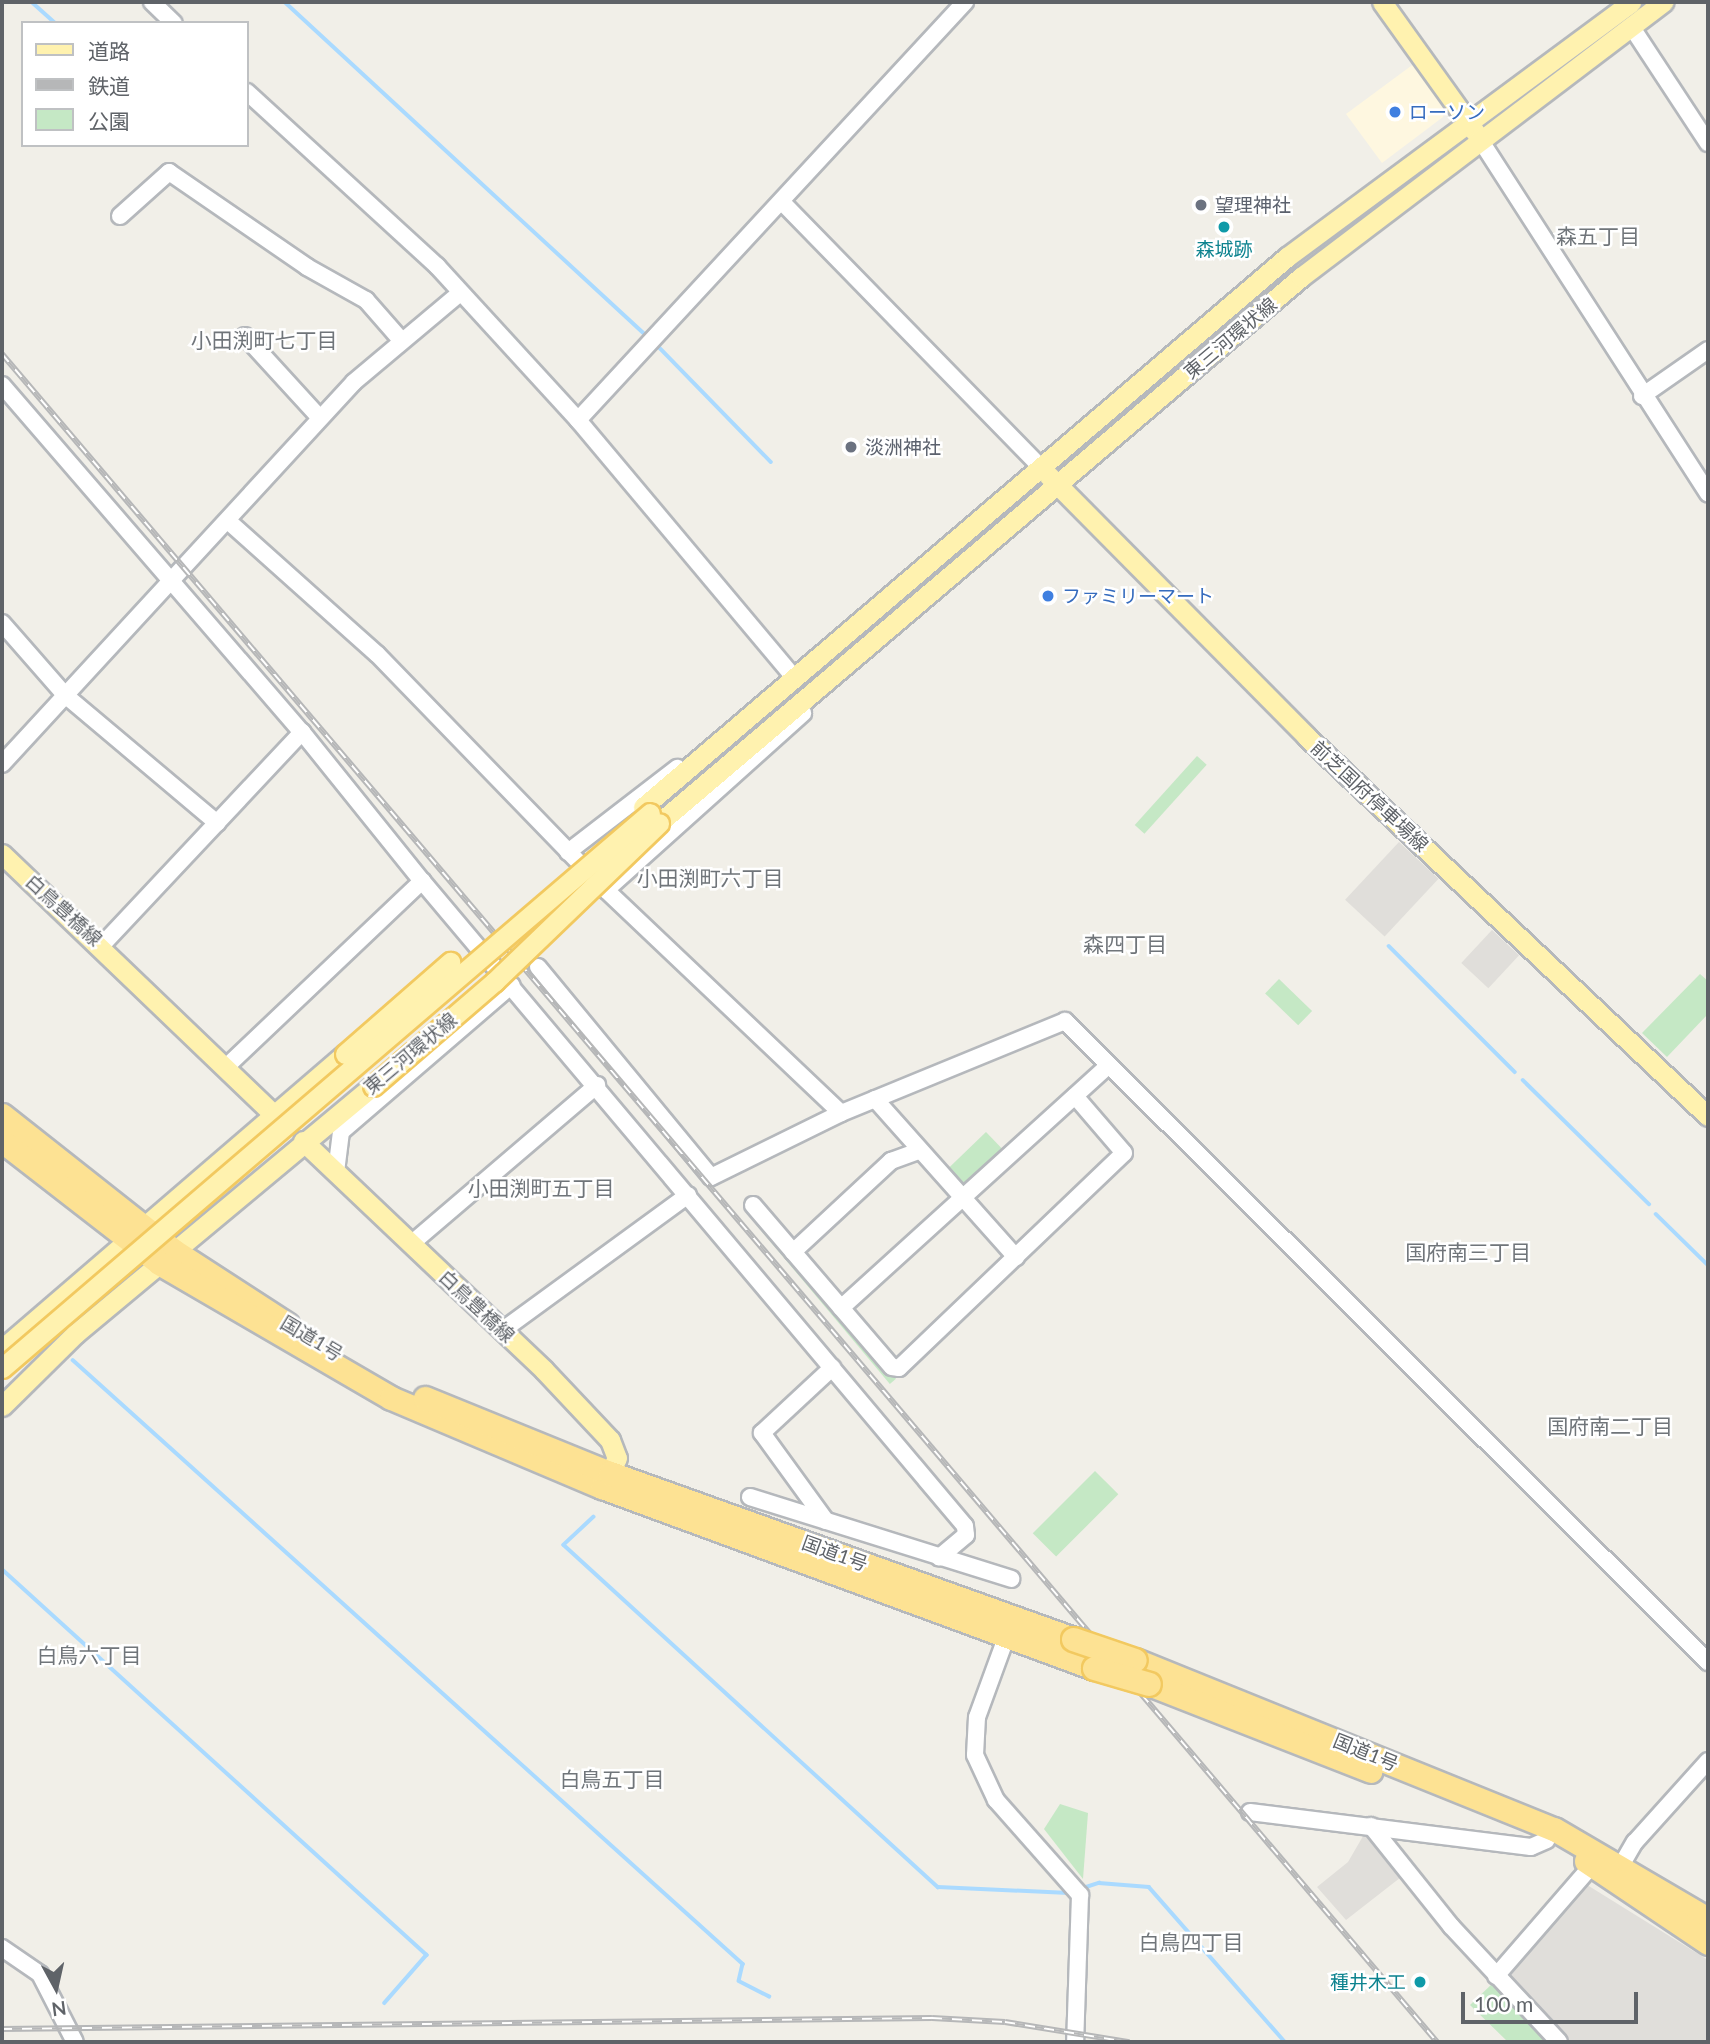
<!DOCTYPE html>
<meta charset="utf-8">
<style>
body{margin:0}
#map{position:relative;width:1710px;height:2044px;overflow:hidden;background:#f1efe8;font-family:Lato,"Noto Sans JP",sans-serif}
div>[style]{position:absolute}
.commercial>*{inset:0;background:#fef7e0}
.industrial>*{inset:0;background:#e0deda;transform-origin:0 0}
.green>*{inset:0;background:#c5e8c5;transform-origin:0 0}
.stream>*{height:3.5px;margin:-1.75px;padding:0 1.75px;transform-origin:1.75px;border-radius:1.75px;background:#aadaff}
.roads{filter:drop-shadow(2px 0 #b5b8bc) drop-shadow(-2px 0 #b5b8bc) drop-shadow(0 2px #b5b8bc) drop-shadow(0 -2px #b5b8bc)}
.minor>*{height:16px;margin:-8px;padding:0 8px;transform-origin:8px;border-radius:8px;background:#fff}
.major>*{height:19px;margin:-9.5px;padding:0 9.5px;transform-origin:9.5px;border-radius:9.5px;background:#fff2af}
.highway>*{height:23px;margin:-11.5px;padding:0 11.5px;transform-origin:11.5px;border-radius:11.5px;background:#fde293}
.rail>*{height:6px;margin-top:-3px;transform-origin:0;background:repeating-linear-gradient(90deg,#fff 0 10px,#b6b7b8 0 20px);box-sizing:border-box;border-block:2px solid #b6b7b8}
.bridges{filter:drop-shadow(2px 0 #f2c960) drop-shadow(-2px 0 #f2c960) drop-shadow(0 2px #f2c960) drop-shadow(0 -2px #f2c960)}
.major-bridge>*{height:19px;margin:-9.5px;padding:0 9.5px;transform-origin:9.5px;border-radius:9.5px;background:#fff2af}
.highway-bridge>*{height:23px;margin:-11.5px;padding:0 11.5px;transform-origin:11.5px;border-radius:11.5px;background:#fde293}
.dots>*{width:19px;height:19px;translate:-50% -50%;box-sizing:border-box;border:4px solid #fff;border-radius:50%}
span{translate:-50% -50%;white-space:nowrap;text-align:center;line-height:1.15;-webkit-text-stroke:5px #fff;paint-order:stroke}
.shop-label{font-size:19px;color:#366cbe}
.left{translate:0 -50%;text-align:left}
.worship-label{font-size:19px;color:#5b616d}
.culture-label{font-size:19px;color:#0d838f}
.right{translate:-100% -50%;text-align:right}
.street-label{font-size:19px;color:#5f6368}
.neighbourhood-label{font-size:21px;color:#70757a}
.frame{position:absolute;inset:0;border:4px solid #5f6368;pointer-events:none}
.legend{position:absolute;left:21px;top:21px;width:228px;height:126px;box-sizing:border-box;background:#fff;border:2px solid #bfc1c3;margin:0;padding:9px 12px;list-style:none;font-size:21px;color:#5f6368}
.legend li{display:flex;align-items:center;gap:14px;height:35px}
.legend b{width:35px;border:2px solid #bfc1c3}
.north{position:absolute;left:21px;top:1953px;width:70px;height:70px;-webkit-text-stroke:5px #fff;paint-order:stroke;rotate:172deg;font-size:19px;font-weight:700;line-height:28px;text-align:center;color:#5f6368}
.north::after{content:'';display:block;margin:auto;width:24px;height:32px;background:#5f6368;clip-path:polygon(50% 0,100% 100%,50% 72%,0 100%)}
.scale{position:absolute;left:1461px;top:1992px;width:177px;height:32px;box-sizing:border-box;border:4px solid #5f6368;border-top:0;padding-left:9px;font-size:21px;line-height:24px;white-space:nowrap;color:#5f6368;-webkit-text-stroke:5px #fff;paint-order:stroke}
</style>
<div id="map">
<div class="commercial">
<div style="clip-path:polygon(1415px 63px,1445px 106px,1443px 117px,1382px 163px,1346px 114px)"></div>
</div>
<div class="industrial">
<div style="left:1399px;top:842px;width:54px;height:79px;rotate:43deg"></div>
<div style="left:1492px;top:930px;width:37px;height:45px;rotate:43deg"></div>
<div style="clip-path:polygon(1366px 1831px,1405px 1874px,1346px 1920px,1317px 1887px,1348px 1862px)"></div>
<div style="clip-path:polygon(1584px 1883px,1708px 1960px,1708px 2042px,1567px 2042px,1502px 1978px)"></div>
</div>
<div class="green">
<div style="left:1197px;top:756px;width:13px;height:93px;rotate:42deg"></div>
<div style="clip-path:polygon(1700px 974px,1708px 981px,1708px 1014px,1667px 1057px,1642px 1033px)"></div>
<div style="left:1279px;top:979px;width:46px;height:20px;rotate:44deg"></div>
<div style="left:986px;top:1132px;width:28px;height:58px;rotate:46deg"></div>
<div style="left:761px;top:1218px;width:210px;height:8px;rotate:50deg"></div>
<div style="left:1095px;top:1471px;width:33px;height:88px;rotate:45deg"></div>
<div style="clip-path:polygon(1060px 1804px,1088px 1813px,1083px 1879px,1044px 1829px)"></div>
<div style="clip-path:polygon(1494px 1982px,1552px 2042px,1508px 2042px,1470px 2005px)"></div>
</div>
<div class="stream">
<div style="left:32px;top:2px;width:31px;rotate:42deg"></div>
<div style="left:285px;top:2px;width:495px;rotate:42.7deg"></div>
<div style="left:655px;top:343px;width:166px;rotate:45.7deg"></div>
<div style="left:1389px;top:946px;width:178px;rotate:45deg"></div>
<div style="left:1523px;top:1080px;width:177px;rotate:44.5deg"></div>
<div style="left:1656px;top:1214px;width:73px;rotate:44.4deg"></div>
<div style="left:73px;top:1360px;width:902px;rotate:42.03deg"></div>
<div style="left:743px;top:1964px;width:17px;rotate:103deg"></div>
<div style="left:739px;top:1981px;width:34px;rotate:27deg"></div>
<div style="left:594px;top:1517px;width:41px;rotate:137deg"></div>
<div style="left:564px;top:1545px;width:507px;rotate:42.44deg"></div>
<div style="left:938px;top:1887px;width:131px;rotate:2.6deg"></div>
<div style="left:2px;top:1569px;width:574px;rotate:42.25deg"></div>
<div style="left:427px;top:1955px;width:64px;rotate:131.2deg"></div>
<div style="left:1080px;top:1889px;width:20px;rotate:-18deg"></div>
<div style="left:1099px;top:1883px;width:50px;rotate:4.6deg"></div>
<div style="left:1149px;top:1887px;width:206px;rotate:48.7deg"></div>
</div>
<div class="roads">
<div class="minor">
<div style="left:152px;top:2px;width:30px;rotate:44deg"></div>
<div style="left:1631px;top:26px;width:140px;rotate:56.7deg"></div>
<div style="left:247px;top:92px;width:258px;rotate:42.5deg"></div>
<div style="left:437px;top:266px;width:209px;rotate:47.5deg"></div>
<div style="left:578px;top:420px;width:330px;rotate:50deg"></div>
<div style="left:1479px;top:138px;width:423px;rotate:57.2deg"></div>
<div style="left:782px;top:202px;width:371px;rotate:45.7deg"></div>
<div style="left:120px;top:216px;width:66px;rotate:-41.9deg"></div>
<div style="left:169px;top:172px;width:168px;rotate:34.5deg"></div>
<div style="left:307px;top:267px;width:68px;rotate:29.2deg"></div>
<div style="left:366px;top:300px;width:53px;rotate:48.8deg"></div>
<div style="left:245px;top:336px;width:111px;rotate:47.6deg"></div>
<div style="left:2px;top:385px;width:459px;rotate:49.2deg"></div>
<div style="left:1642px;top:396px;width:80px;rotate:-34.9deg"></div>
<div style="left:578px;top:420px;width:570px;rotate:-47.21deg"></div>
<div style="left:228px;top:521px;width:200px;rotate:41.8deg"></div>
<div style="left:377px;top:654px;width:329px;rotate:45.9deg"></div>
<div style="left:606px;top:890px;width:324px;rotate:43.5deg"></div>
<div style="left:2px;top:623px;width:96px;rotate:48.8deg"></div>
<div style="left:65px;top:695px;width:199px;rotate:40.1deg"></div>
<div style="left:2px;top:764px;width:519px;rotate:-47.34deg"></div>
<div style="left:354px;top:382px;width:138px;rotate:-40deg"></div>
<div style="left:568px;top:852px;width:138px;rotate:-37.6deg"></div>
<div style="left:606px;top:890px;width:265px;rotate:-41.9deg"></div>
<div style="left:103px;top:944px;width:291px;rotate:-46.8deg"></div>
<div style="left:302px;top:732px;width:191px;rotate:51.2deg"></div>
<div style="left:538px;top:967px;width:272px;rotate:50.5deg"></div>
<div style="left:711px;top:1177px;width:145px;rotate:-26.2deg"></div>
<div style="left:841px;top:1113px;width:242px;rotate:-22.3deg"></div>
<div style="left:1065px;top:1021px;width:908px;rotate:44.91deg"></div>
<div style="left:225px;top:1068px;width:272px;rotate:-43.5deg"></div>
<div style="left:422px;top:881px;width:843px;rotate:49.91deg"></div>
<div style="left:965px;top:1526px;width:9px;rotate:84deg"></div>
<div style="left:966px;top:1535px;width:35px;rotate:140deg"></div>
<div style="left:875px;top:1099px;width:212px;rotate:48.3deg"></div>
<div style="left:336px;top:1172px;width:40px;rotate:-82.9deg"></div>
<div style="left:341px;top:1132px;width:225px;rotate:-40.7deg"></div>
<div style="left:753px;top:1205px;width:213px;rotate:49.4deg"></div>
<div style="left:892px;top:1367px;width:7px;rotate:8deg"></div>
<div style="left:899px;top:1368px;width:311px;rotate:-43.7deg"></div>
<div style="left:1124px;top:1153px;width:75px;rotate:-130.7deg"></div>
<div style="left:411px;top:1244px;width:245px;rotate:-40.5deg"></div>
<div style="left:793px;top:1252px;width:134px;rotate:-42.9deg"></div>
<div style="left:891px;top:1161px;width:30px;rotate:-20deg"></div>
<div style="left:841px;top:1308px;width:360px;rotate:-42.2deg"></div>
<div style="left:503px;top:1330px;width:229px;rotate:-36.1deg"></div>
<div style="left:750px;top:1497px;width:274px;rotate:17.4deg"></div>
<div style="left:826px;top:1521px;width:109px;rotate:-126deg"></div>
<div style="left:762px;top:1433px;width:96px;rotate:-42.9deg"></div>
<div style="left:1010px;top:1627px;width:96px;rotate:110.1deg"></div>
<div style="left:977px;top:1717px;width:38px;rotate:93deg"></div>
<div style="left:975px;top:1755px;width:50px;rotate:65deg"></div>
<div style="left:996px;top:1800px;width:127px;rotate:48.5deg"></div>
<div style="left:1080px;top:1895px;width:147px;rotate:91.9deg"></div>
<div style="left:1250px;top:1812px;width:283px;rotate:7.1deg"></div>
<div style="left:1531px;top:1847px;width:17px;rotate:-24deg"></div>
<div style="left:1371px;top:1826px;width:128px;rotate:51.3deg"></div>
<div style="left:1451px;top:1926px;width:158px;rotate:47deg"></div>
<div style="left:1615px;top:1876px;width:39px;rotate:-60deg"></div>
<div style="left:1635px;top:1842px;width:109px;rotate:-48deg"></div>
<div style="left:2px;top:1948px;width:46px;rotate:34.4deg"></div>
<div style="left:40px;top:1974px;width:76px;rotate:62.8deg"></div>
<div style="left:1496px;top:1976px;width:147px;rotate:-49.1deg"></div>
</div>
<div class="major">
<div style="left:1382px;top:2px;width:160px;rotate:54.4deg"></div>
<div style="left:1048px;top:475px;width:367px;rotate:45.3deg"></div>
<div style="left:1306px;top:736px;width:553px;rotate:43.39deg"></div>
<div style="left:643px;top:807px;width:847px;rotate:-40.5deg"></div>
<div style="left:1287px;top:257px;width:428px;rotate:-36.5deg"></div>
<div style="left:659px;top:823px;width:843px;rotate:-40.38deg"></div>
<div style="left:1301px;top:277px;width:455px;rotate:-37.2deg"></div>
<div style="left:2px;top:854px;width:377px;rotate:43.8deg"></div>
<div style="left:303px;top:1141px;width:332px;rotate:43.5deg"></div>
<div style="left:544px;top:1370px;width:96px;rotate:46.7deg"></div>
<div style="left:610px;top:1440px;width:19px;rotate:69deg"></div>
<div style="left:617px;top:1458px;width:30px;rotate:117deg"></div>
<div style="left:2px;top:1349px;width:452px;rotate:-40.7deg"></div>
<div style="left:2px;top:1406px;width:103px;rotate:-44.6deg"></div>
<div style="left:75px;top:1334px;width:388px;rotate:-39.8deg"></div>
</div>
<div class="highway">
<div style="left:2px;top:1115px;width:219px;rotate:38.3deg"></div>
<div style="left:174px;top:1251px;width:135px;rotate:32.9deg"></div>
<div style="left:2px;top:1141px;width:199px;rotate:37.8deg"></div>
<div style="left:159px;top:1263px;width:268px;rotate:30.2deg"></div>
<div style="left:391px;top:1398px;width:229px;rotate:22.9deg"></div>
<div style="left:602px;top:1487px;width:524px;rotate:20.2deg"></div>
<div style="left:425px;top:1398px;width:200px;rotate:22.1deg"></div>
<div style="left:610px;top:1473px;width:492px;rotate:19.7deg"></div>
<div style="left:1135px;top:1660px;width:452px;rotate:22deg"></div>
<div style="left:1554px;top:1829px;width:178px;rotate:30.3deg"></div>
<div style="left:1149px;top:1684px;width:238px;rotate:21.4deg"></div>
<div style="left:1586px;top:1861px;width:147px;rotate:33.9deg"></div>
</div>
</div>
<div class="rail">
<div style="left:2px;top:354px;width:2216px;rotate:49.63deg"></div>
<div style="left:2px;top:2029px;width:930px;rotate:-0.68deg"></div>
<div style="left:932px;top:2018px;width:73px;rotate:3.1deg"></div>
<div style="left:1005px;top:2022px;width:126px;rotate:9.2deg"></div>
</div>
<div class="bridges">
<div class="major-bridge">
<div style="left:345px;top:1054px;width:140px;rotate:-41.2deg"></div>
<div style="left:373px;top:1086px;width:160px;rotate:-40.7deg"></div>
<div style="left:494px;top:982px;width:229px;rotate:-43.9deg"></div>
<div style="left:2px;top:1368px;width:853px;rotate:-40.58deg"></div>
</div>
<div class="highway-bridge">
<div style="left:1073px;top:1639px;width:65px;rotate:18.7deg"></div>
<div style="left:1094px;top:1668px;width:57px;rotate:16.2deg"></div>
</div>
</div>
<div class="dots">
<div style="left:1395px;top:112px;background:#3f7fe0"></div>
<div style="left:1201px;top:205px;background:#6b7280"></div>
<div style="left:1224px;top:227px;background:#0f9aa8"></div>
<div style="left:851px;top:447px;background:#6b7280"></div>
<div style="left:1048px;top:596px;background:#3f7fe0"></div>
<div style="left:1420px;top:1982px;background:#0f9aa8"></div>
</div>
<div class="shop-label">
<span class="left" style="left:1409px;top:112px">ローソン</span>
<span class="left" style="left:1062px;top:596px">ファミリーマート</span>
</div>
<div class="worship-label">
<span class="left" style="left:1215px;top:205px">望理神社</span>
<span class="left" style="left:865px;top:447px">淡洲神社</span>
</div>
<div class="culture-label">
<span style="left:1224px;top:249px">森城跡</span>
<span class="right" style="left:1406px;top:1982px">種井木工</span>
</div>
<div class="street-label">
<span style="left:1230px;top:338px;rotate:-40deg">東三河環状線</span>
<span style="left:1370px;top:796px;rotate:43deg">前芝国府停車場線</span>
<span style="left:64px;top:910px;rotate:42deg">白鳥豊橋線</span>
<span style="left:410px;top:1053px;rotate:-40deg">東三河環状線</span>
<span style="left:477px;top:1306px;rotate:43deg">白鳥豊橋線</span>
<span style="left:312px;top:1338px;rotate:31deg">国道1号</span>
<span style="left:835px;top:1553px;rotate:20deg">国道1号</span>
<span style="left:1366px;top:1752px;rotate:22deg">国道1号</span>
</div>
<div class="neighbourhood-label">
<span style="left:1598px;top:236px">森五丁目</span>
<span style="left:264px;top:340px">小田渕町七丁目</span>
<span style="left:710px;top:878px">小田渕町六丁目</span>
<span style="left:1125px;top:944px">森四丁目</span>
<span style="left:541px;top:1188px">小田渕町五丁目</span>
<span style="left:1468px;top:1252px">国府南三丁目</span>
<span style="left:1610px;top:1426px">国府南二丁目</span>
<span style="left:89px;top:1655px">白鳥六丁目</span>
<span style="left:612px;top:1779px">白鳥五丁目</span>
<span style="left:1191px;top:1942px">白鳥四丁目</span>
</div>
<div class="frame"></div>
<ul class="legend">
<li><b style="height:9px;background:#fff2af"></b>道路</li>
<li><b style="height:9px;background:#b6b7b8"></b>鉄道</li>
<li><b style="height:19px;background:#c5e8c5"></b>公園</li>
</ul>
<div class="north">N</div>
<div class="scale">100 m</div>
</div>
